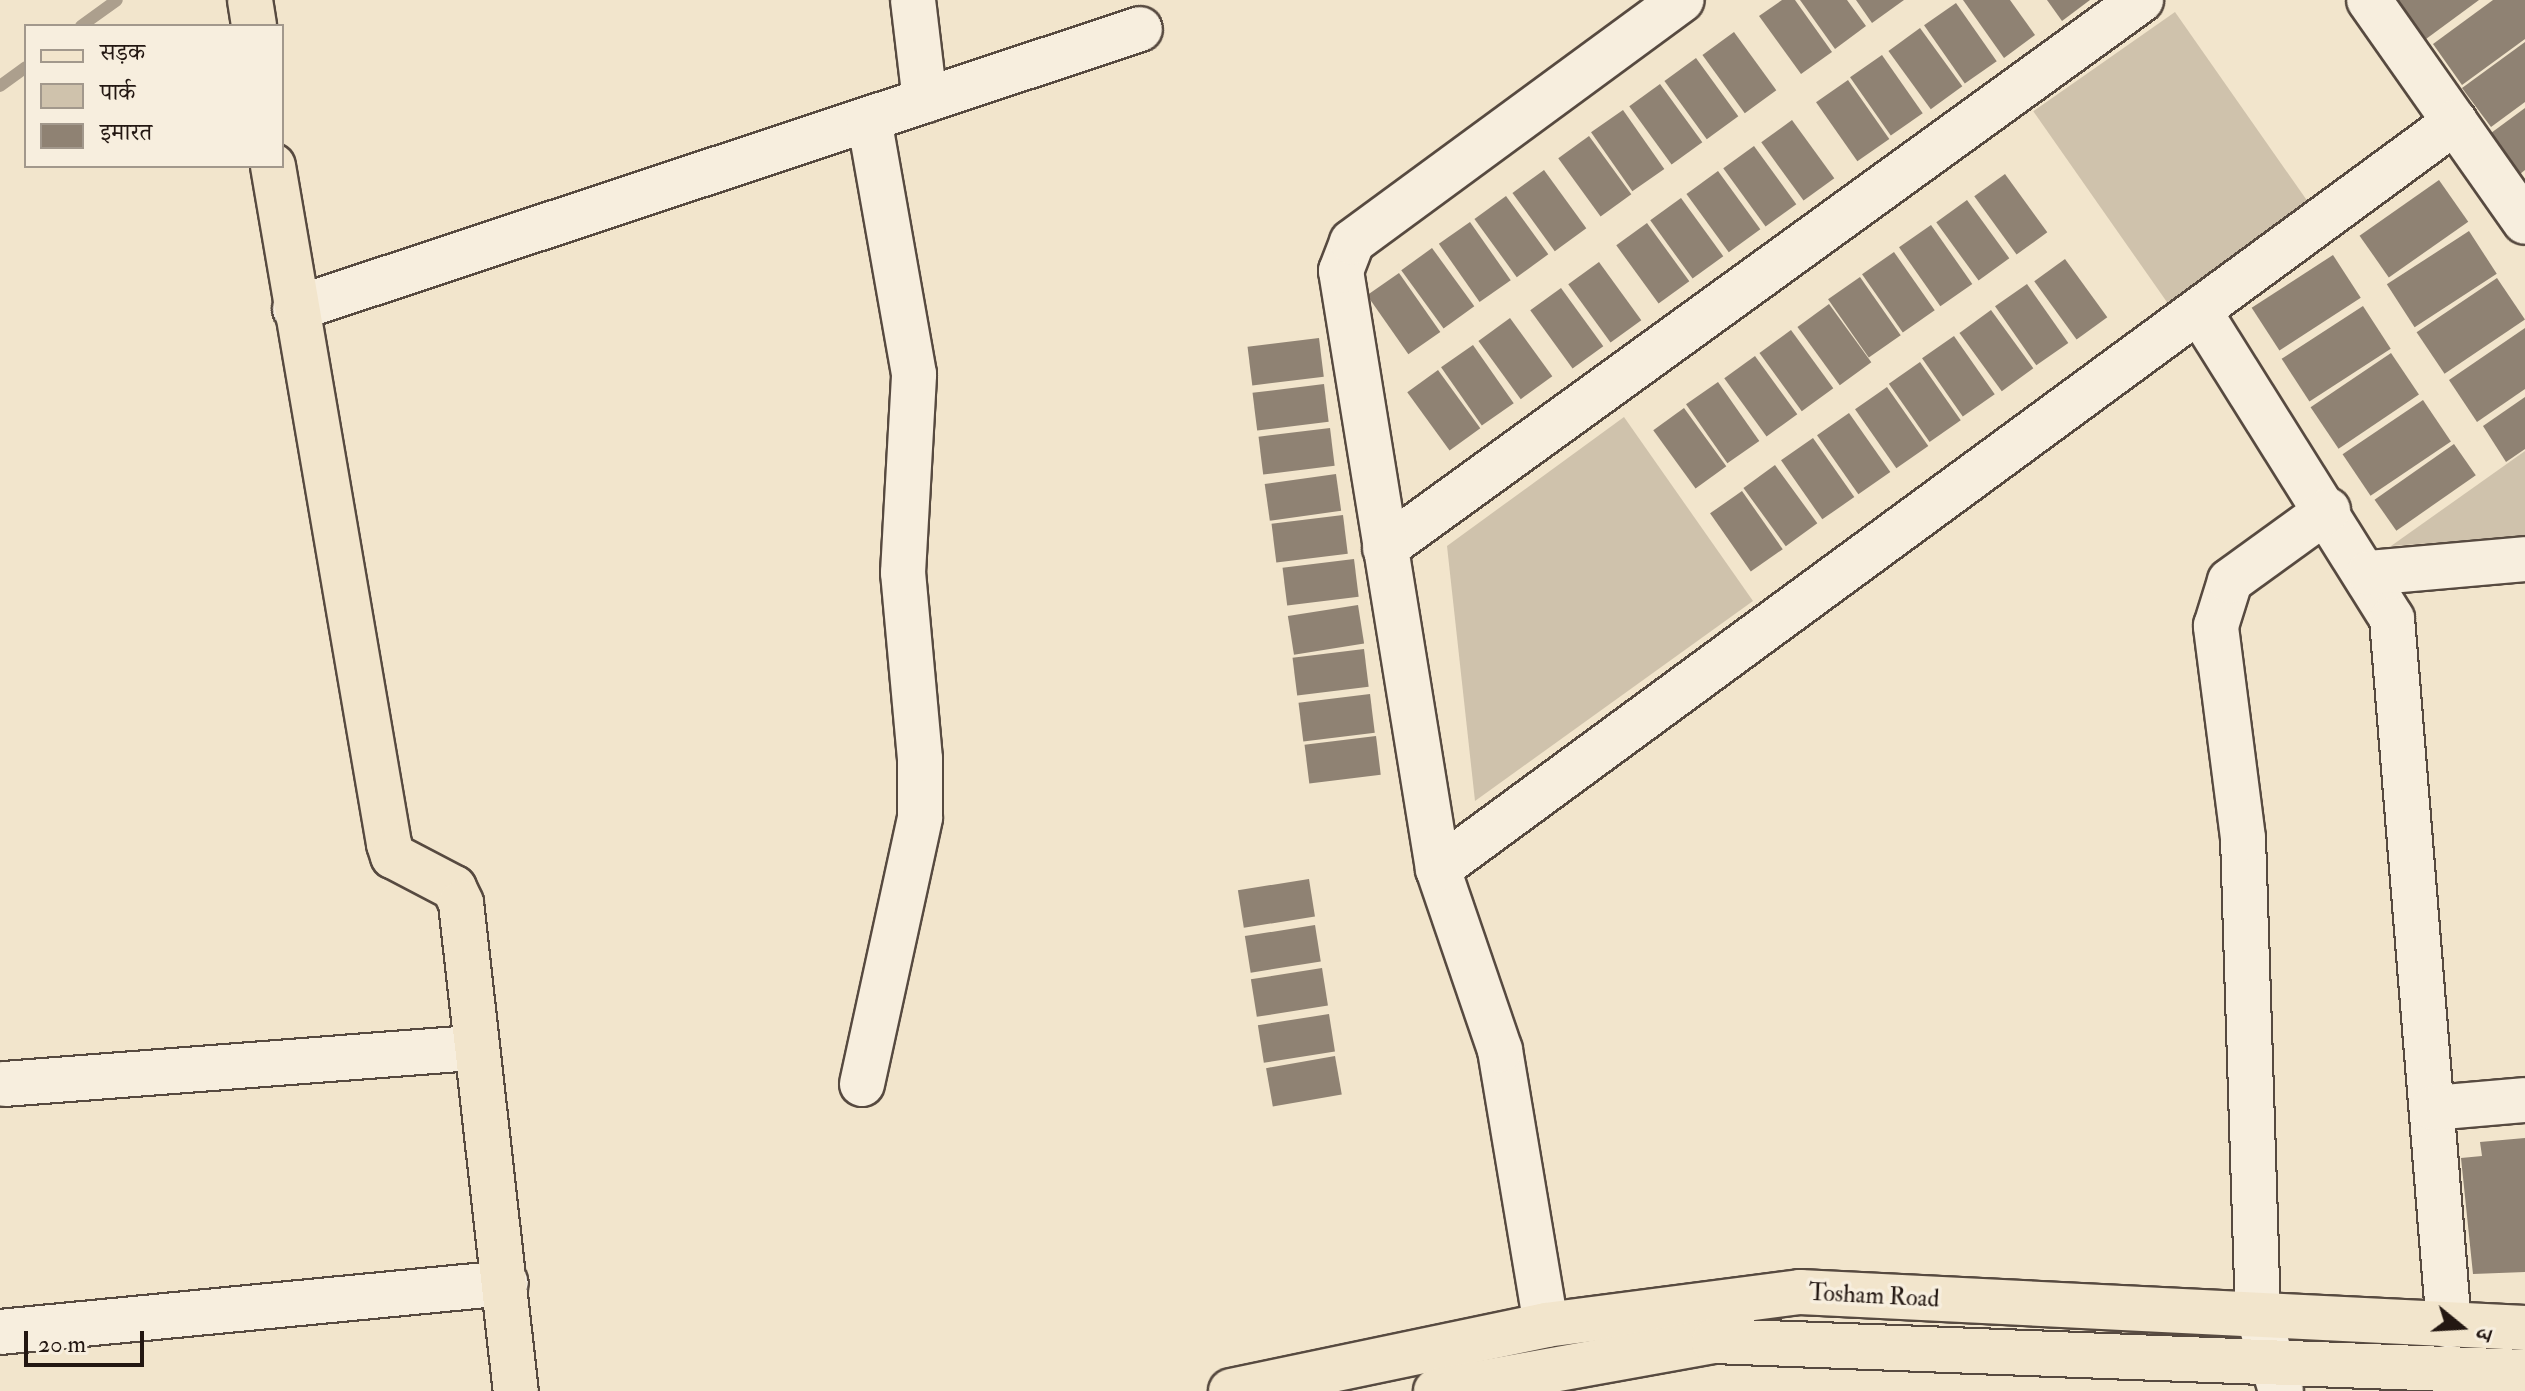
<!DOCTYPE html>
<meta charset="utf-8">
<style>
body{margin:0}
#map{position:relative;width:2525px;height:1391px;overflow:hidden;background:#f2e5cc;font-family:"IM FELL Double Pica","Noto Serif Devanagari",serif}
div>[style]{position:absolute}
.green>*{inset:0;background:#cfc2ac;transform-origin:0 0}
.stream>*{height:12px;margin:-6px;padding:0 6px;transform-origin:6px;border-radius:6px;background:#ac9f8d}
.building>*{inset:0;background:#8f8273;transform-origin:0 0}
.roads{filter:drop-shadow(2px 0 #574a40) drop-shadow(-2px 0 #574a40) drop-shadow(0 2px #574a40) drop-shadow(0 -2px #574a40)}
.minor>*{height:44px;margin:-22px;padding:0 22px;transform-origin:22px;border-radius:22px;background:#f7eede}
.major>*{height:44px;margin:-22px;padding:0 22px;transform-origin:22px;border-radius:22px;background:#f2e5cc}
span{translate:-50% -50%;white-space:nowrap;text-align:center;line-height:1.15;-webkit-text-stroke:7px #f7eede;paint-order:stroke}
.street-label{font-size:24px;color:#231712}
.legend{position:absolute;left:24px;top:24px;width:260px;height:144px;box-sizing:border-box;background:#f7eede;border:2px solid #a2988c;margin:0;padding:10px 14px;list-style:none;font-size:24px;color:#231712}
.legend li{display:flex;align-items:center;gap:16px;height:40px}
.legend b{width:40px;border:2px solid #a2988c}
.north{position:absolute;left:2421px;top:1287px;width:80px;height:80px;-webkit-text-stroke:6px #f7eede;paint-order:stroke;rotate:108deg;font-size:22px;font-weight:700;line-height:32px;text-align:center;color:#231712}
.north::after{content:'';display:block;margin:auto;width:28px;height:36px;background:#231712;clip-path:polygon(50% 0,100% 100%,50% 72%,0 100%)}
.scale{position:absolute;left:24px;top:1331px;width:120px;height:36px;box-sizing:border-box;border:4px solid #231712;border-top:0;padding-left:10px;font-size:24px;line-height:28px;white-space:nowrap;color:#231712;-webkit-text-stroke:6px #f7eede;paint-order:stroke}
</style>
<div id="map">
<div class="green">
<div style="left:2175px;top:12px;width:236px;height:173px;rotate:55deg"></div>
<div style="clip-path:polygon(1624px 417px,1753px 601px,1475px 801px,1447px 546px)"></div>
<div style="clip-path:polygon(2525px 451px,2525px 536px,2391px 546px)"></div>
</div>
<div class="stream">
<div style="left:81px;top:26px;width:44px;rotate:-35.8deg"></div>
<div style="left:0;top:86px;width:32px;rotate:-36deg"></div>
</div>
<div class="building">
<div style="clip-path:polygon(1782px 0,1795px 0,1832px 52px,1801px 74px,1759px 16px)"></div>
<div style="clip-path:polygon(1800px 0,1847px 0,1866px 26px,1835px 49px)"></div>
<div style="clip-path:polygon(1856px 0,1904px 0,1872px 23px)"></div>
<div style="clip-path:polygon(1963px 0,2010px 0,2035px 35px,2004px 58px)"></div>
<div style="clip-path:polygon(2047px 0,2090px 0,2062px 21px)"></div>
<div style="clip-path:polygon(2397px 0,2479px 0,2426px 39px)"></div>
<div style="clip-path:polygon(2493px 0,2525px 0,2525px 39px,2462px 85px,2433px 44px)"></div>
<div style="left:1956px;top:3px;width:71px;height:39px;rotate:55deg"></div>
<div style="left:1920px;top:28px;width:72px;height:39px;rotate:54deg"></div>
<div style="left:1734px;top:32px;width:72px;height:39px;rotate:54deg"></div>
<div style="clip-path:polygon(2525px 42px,2525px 102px,2491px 127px,2462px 88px)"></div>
<div style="left:1882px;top:55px;width:71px;height:39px;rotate:55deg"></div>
<div style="left:1696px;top:58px;width:72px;height:39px;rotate:54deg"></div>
<div style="left:1848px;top:80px;width:72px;height:39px;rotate:55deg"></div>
<div style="left:1660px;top:84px;width:72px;height:38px;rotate:54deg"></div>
<div style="clip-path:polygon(2525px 108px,2525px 170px,2520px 174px,2491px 133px)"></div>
<div style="left:1623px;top:110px;width:72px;height:39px;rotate:55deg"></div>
<div style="left:1792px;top:120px;width:72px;height:38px;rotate:54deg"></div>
<div style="left:1589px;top:136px;width:72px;height:38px;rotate:54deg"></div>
<div style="left:1754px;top:146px;width:72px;height:38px;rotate:54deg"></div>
<div style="left:1544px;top:170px;width:72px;height:39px;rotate:54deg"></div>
<div style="left:1718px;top:171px;width:72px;height:39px;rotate:54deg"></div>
<div style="left:2005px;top:174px;width:72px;height:38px;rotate:54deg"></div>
<div style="left:2439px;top:180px;width:51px;height:97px;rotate:55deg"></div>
<div style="left:1506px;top:196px;width:72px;height:39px;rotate:54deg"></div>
<div style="left:1681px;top:198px;width:72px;height:38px;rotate:54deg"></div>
<div style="left:1967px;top:200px;width:72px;height:38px;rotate:54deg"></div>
<div style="left:1470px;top:222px;width:71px;height:38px;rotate:55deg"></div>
<div style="left:1647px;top:223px;width:72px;height:38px;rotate:54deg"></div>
<div style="left:1931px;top:225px;width:72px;height:39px;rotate:55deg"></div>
<div style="left:2469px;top:231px;width:51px;height:98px;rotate:57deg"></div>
<div style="left:1432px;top:248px;width:72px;height:38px;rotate:54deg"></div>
<div style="left:1894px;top:252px;width:71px;height:39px;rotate:55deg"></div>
<div style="left:2333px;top:255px;width:51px;height:97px;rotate:57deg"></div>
<div style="left:2065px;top:259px;width:72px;height:38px;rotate:54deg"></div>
<div style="left:1599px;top:262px;width:72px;height:38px;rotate:54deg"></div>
<div style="left:1399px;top:273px;width:72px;height:39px;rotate:55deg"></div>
<div style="left:1860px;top:277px;width:71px;height:39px;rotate:55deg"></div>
<div style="left:2497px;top:278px;width:50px;height:97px;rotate:56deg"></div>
<div style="left:2027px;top:284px;width:72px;height:39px;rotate:55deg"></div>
<div style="left:1561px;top:288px;width:72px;height:38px;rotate:54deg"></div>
<div style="left:1829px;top:304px;width:72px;height:39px;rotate:54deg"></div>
<div style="left:2363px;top:306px;width:51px;height:97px;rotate:57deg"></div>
<div style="left:1991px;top:310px;width:72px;height:39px;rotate:54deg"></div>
<div style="left:1510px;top:318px;width:72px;height:39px;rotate:54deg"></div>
<div style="clip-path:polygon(2525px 328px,2525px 389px,2477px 422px,2449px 380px)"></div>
<div style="left:1791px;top:330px;width:72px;height:39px;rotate:54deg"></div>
<div style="left:1954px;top:336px;width:71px;height:39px;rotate:55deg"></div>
<div style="left:1319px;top:338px;width:39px;height:72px;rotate:83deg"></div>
<div style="left:1473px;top:345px;width:71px;height:39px;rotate:55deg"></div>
<div style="left:2391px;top:353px;width:50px;height:97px;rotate:56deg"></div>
<div style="left:1755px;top:356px;width:72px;height:38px;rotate:54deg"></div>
<div style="left:1920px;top:362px;width:71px;height:38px;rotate:55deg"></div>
<div style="left:1438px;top:370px;width:72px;height:38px;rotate:54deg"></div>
<div style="left:1718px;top:382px;width:72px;height:39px;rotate:55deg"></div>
<div style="left:1324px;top:384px;width:38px;height:72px;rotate:83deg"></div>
<div style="left:1887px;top:387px;width:72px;height:39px;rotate:55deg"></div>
<div style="clip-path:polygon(2525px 397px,2525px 449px,2506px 462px,2483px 426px)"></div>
<div style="left:2423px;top:400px;width:50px;height:97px;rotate:56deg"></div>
<div style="left:1684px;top:408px;width:72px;height:38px;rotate:54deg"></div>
<div style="left:1849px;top:413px;width:72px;height:39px;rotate:55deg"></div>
<div style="left:1330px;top:428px;width:38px;height:72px;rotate:83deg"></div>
<div style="left:1813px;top:438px;width:72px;height:39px;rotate:55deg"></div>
<div style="left:2454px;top:444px;width:38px;height:97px;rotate:55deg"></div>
<div style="left:1775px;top:465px;width:72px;height:39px;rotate:54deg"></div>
<div style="left:1336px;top:474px;width:37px;height:72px;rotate:82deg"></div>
<div style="left:1742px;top:491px;width:71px;height:39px;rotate:55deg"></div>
<div style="left:1343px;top:515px;width:39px;height:72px;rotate:83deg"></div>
<div style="left:1354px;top:559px;width:38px;height:72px;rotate:83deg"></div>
<div style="left:1358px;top:605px;width:39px;height:71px;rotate:81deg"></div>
<div style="left:1364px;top:649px;width:38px;height:72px;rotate:83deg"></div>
<div style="left:1370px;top:694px;width:39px;height:72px;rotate:83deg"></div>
<div style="left:1376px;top:736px;width:39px;height:72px;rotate:83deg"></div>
<div style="left:1309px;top:879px;width:38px;height:72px;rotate:81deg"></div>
<div style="left:1315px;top:925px;width:37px;height:71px;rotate:81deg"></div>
<div style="left:1322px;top:968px;width:38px;height:72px;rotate:81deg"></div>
<div style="left:1329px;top:1014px;width:38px;height:72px;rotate:81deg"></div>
<div style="left:1335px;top:1056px;width:39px;height:70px;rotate:80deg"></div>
<div style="clip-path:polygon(2525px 1138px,2525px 1272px,2473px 1274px,2461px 1158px,2482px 1156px,2480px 1142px)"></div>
</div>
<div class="roads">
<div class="minor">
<div style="left:913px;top:0;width:101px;rotate:83.2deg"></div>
<div style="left:2369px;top:0;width:271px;rotate:54.9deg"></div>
<div style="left:295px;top:309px;width:890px;rotate:-18.33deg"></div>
<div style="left:2199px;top:311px;width:363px;rotate:57.9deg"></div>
<div style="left:2392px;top:619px;width:709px;rotate:85.39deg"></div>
<div style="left:1385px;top:548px;width:934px;rotate:-35.94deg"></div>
<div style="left:2369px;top:573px;width:157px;rotate:-5.1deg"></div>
<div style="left:1438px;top:869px;width:1262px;rotate:-36.3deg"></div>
<div style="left:4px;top:1084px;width:472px;rotate:-4.4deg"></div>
<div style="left:862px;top:1084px;width:273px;rotate:-77.7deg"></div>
<div style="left:920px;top:817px;width:58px;rotate:-90deg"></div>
<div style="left:920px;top:759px;width:187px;rotate:-95.2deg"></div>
<div style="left:903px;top:573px;width:199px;rotate:-86.8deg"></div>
<div style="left:914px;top:374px;width:259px;rotate:-100deg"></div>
<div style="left:2433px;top:1108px;width:92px;rotate:-5deg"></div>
<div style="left:1546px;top:1325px;width:279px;rotate:-99.5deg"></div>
<div style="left:1500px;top:1050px;width:191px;rotate:-108.9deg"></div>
<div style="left:1438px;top:869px;width:606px;rotate:-99.21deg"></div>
<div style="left:1341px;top:271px;width:31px;rotate:-69deg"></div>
<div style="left:1352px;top:242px;width:409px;rotate:-36.3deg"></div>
<div style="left:0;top:1332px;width:508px;rotate:-5.53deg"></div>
<div style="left:2281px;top:1391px;width:79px;rotate:-106.8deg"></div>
<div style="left:2258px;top:1315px;width:477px;rotate:-91.8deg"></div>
<div style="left:2243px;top:838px;width:214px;rotate:-97.3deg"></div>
<div style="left:2216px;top:626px;width:47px;rotate:-72.7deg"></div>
<div style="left:2230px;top:581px;width:121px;rotate:-35.9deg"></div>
</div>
<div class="major">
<div style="left:250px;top:0;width:26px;rotate:81deg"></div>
<div style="left:273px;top:166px;width:688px;rotate:80.29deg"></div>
<div style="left:389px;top:844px;width:13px;rotate:72deg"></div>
<div style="left:393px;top:856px;width:69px;rotate:27.7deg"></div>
<div style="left:454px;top:888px;width:17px;rotate:65deg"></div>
<div style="left:461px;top:903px;width:491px;rotate:83.6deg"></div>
<div style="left:1231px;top:1391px;width:322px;rotate:-11.8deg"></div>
<div style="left:1546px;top:1325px;width:256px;rotate:-7.4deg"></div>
<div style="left:1800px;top:1292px;width:726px;rotate:2.84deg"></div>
<div style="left:1436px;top:1391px;width:282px;rotate:-10.2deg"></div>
<div style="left:1714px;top:1341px;width:812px;rotate:2.19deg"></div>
</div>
</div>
<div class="street-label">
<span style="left:1874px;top:1296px;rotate:3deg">Tosham Road</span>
</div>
<ul class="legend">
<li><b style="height:10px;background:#f2e5cc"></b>सड़क</li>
<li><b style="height:22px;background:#cfc2ac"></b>पार्क</li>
<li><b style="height:22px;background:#8f8273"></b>इमारत</li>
</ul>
<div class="north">उ</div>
<div class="scale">20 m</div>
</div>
